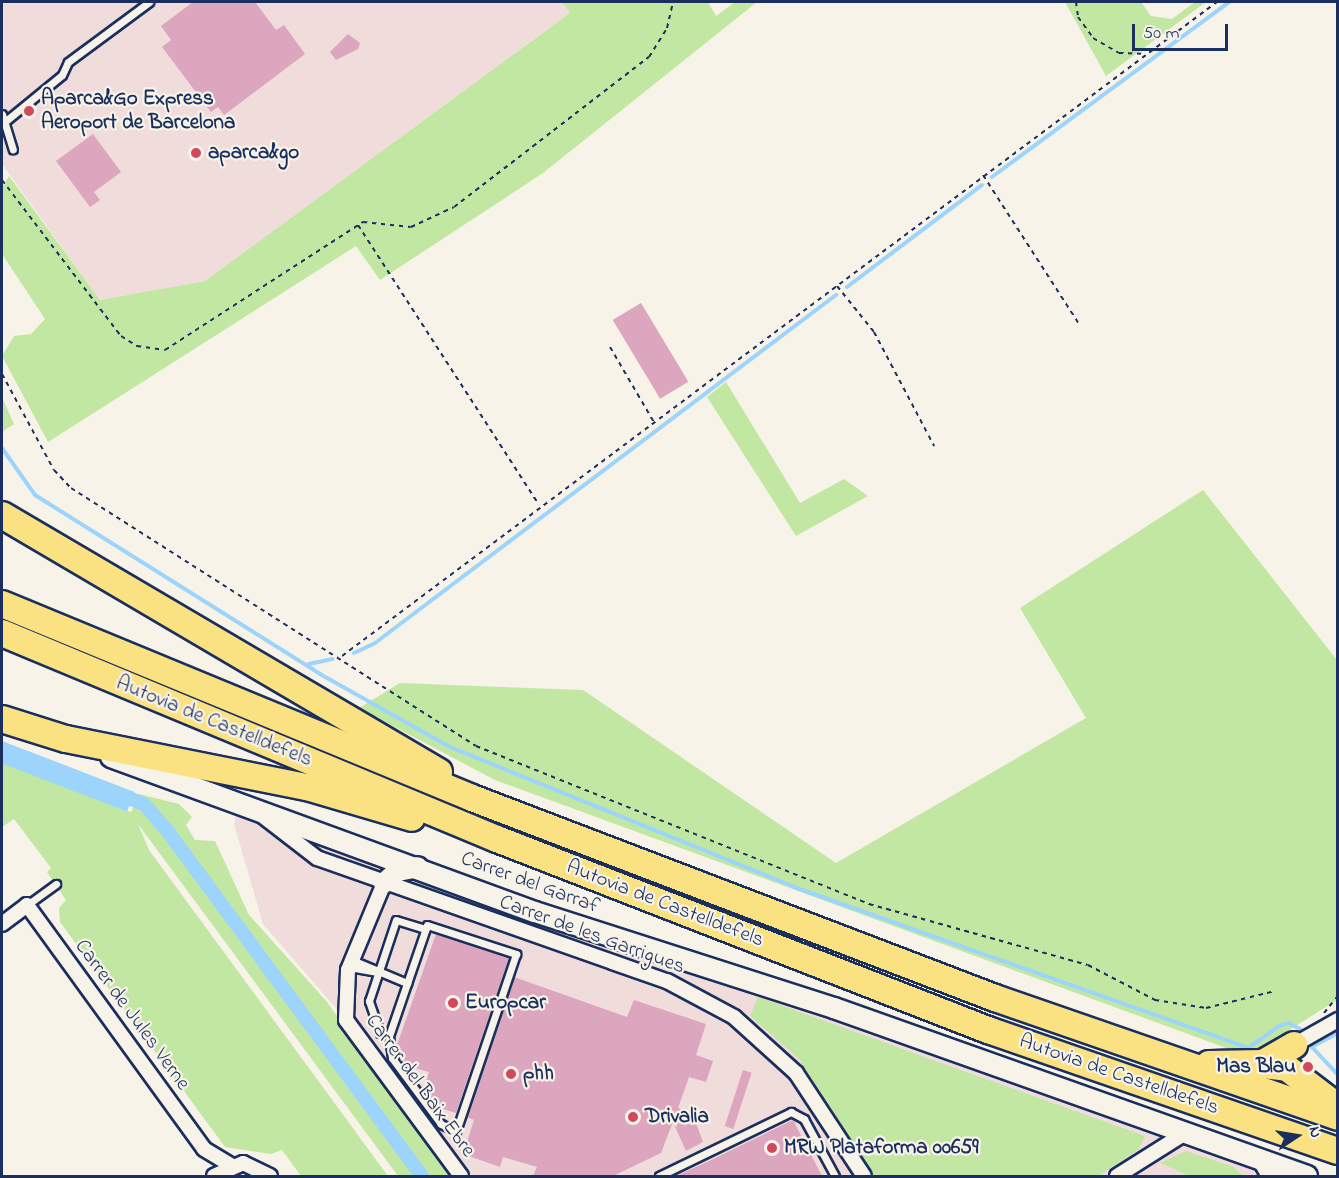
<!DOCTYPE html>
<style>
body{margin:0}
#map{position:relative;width:1339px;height:1178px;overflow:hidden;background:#f7f3e8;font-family:"Indie Flower",sans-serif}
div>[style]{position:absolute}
.built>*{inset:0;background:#efdcdb}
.green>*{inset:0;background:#c2e7a2}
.water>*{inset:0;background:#9cd4fb;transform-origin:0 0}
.stream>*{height:4px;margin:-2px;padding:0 2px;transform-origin:2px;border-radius:2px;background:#9cd4fb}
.canal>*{height:14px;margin:-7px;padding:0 7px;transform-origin:7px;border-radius:7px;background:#9cd4fb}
.building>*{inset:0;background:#dba6be;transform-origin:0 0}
.path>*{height:2px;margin-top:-1px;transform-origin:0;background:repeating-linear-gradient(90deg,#1b2f5e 0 4.5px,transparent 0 9px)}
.roads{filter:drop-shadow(2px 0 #1b2f5e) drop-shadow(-2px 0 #1b2f5e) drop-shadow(0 2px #1b2f5e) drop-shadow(0 -2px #1b2f5e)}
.service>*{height:7px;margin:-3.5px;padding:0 3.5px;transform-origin:3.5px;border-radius:3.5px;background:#f7f3e8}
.minor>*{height:14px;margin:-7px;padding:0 7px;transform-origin:7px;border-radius:7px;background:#f7f3e8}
.secondary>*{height:20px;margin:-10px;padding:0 10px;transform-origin:10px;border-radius:10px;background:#f7f3e8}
.motorway>*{height:26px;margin:-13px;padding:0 13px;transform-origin:13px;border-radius:13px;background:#fae181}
.dots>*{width:16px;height:16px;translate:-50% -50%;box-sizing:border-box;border:3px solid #f7f3e8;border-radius:50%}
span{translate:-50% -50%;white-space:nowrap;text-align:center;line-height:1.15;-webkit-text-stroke:4.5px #f7f3e8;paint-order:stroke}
.poi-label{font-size:21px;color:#1b2f5e;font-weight:700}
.left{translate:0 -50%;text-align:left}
.right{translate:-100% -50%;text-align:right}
.street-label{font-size:21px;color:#1b2f5e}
.frame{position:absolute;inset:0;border:3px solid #1b2f5e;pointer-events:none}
.north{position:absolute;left:1267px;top:1106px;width:60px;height:60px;-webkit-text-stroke:4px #f7f3e8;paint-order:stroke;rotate:78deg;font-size:16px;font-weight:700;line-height:24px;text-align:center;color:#1b2f5e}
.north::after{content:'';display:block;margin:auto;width:21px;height:27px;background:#1b2f5e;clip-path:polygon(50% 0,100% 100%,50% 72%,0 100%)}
.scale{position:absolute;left:1132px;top:24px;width:96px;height:27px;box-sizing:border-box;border:3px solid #1b2f5e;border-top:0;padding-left:8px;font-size:18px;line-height:21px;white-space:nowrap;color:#1b2f5e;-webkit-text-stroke:4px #f7f3e8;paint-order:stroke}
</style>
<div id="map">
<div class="built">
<div style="clip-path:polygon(2px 2px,562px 2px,570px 13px,205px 281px,100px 300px,2px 164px)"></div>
<div style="clip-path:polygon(240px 802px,1307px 1176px,461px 1176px,346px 1020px,263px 924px,234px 824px)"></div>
</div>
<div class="green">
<div style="clip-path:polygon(562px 2px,708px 2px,716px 16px,735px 2px,757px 2px,543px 173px,380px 280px,356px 246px,48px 442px,2px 356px,14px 336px,31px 334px,45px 319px,2px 254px,2px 188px,9px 176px,100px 300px,205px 281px,570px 13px)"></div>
<div style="clip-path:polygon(1065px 2px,1141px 2px,1151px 16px,1172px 19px,1195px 2px,1206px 2px,1106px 76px)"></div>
<div style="clip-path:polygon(726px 382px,800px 503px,844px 479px,868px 496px,796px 536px,707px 397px)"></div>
<div style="clip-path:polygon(2px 397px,14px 424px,2px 432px)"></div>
<div style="clip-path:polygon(1203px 490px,1337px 660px,1337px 1000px,1248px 1056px,495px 780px,359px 708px,400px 683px,583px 690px,836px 863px,1086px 718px,1020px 608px)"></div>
<div style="clip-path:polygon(2px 762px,131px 812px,139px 794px,179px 804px,192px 817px,186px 825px,195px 840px,215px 841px,249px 915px,328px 1003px,449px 1176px,398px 1176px,138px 824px,149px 850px,388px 1176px,301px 1176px,282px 1150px,271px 1154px,225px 1147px,60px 922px,59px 908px,66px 900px,47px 872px,51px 868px,14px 819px,2px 827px)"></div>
<div style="clip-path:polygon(758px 997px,1145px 1136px,1138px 1150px,1098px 1176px,875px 1176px,799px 1059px,750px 1016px)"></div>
<div style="clip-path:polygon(1186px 1151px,1234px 1167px,1243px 1176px,1190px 1176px,1160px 1163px)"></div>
</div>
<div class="water">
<div style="left:2px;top:741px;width:142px;height:21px;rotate:21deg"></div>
</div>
<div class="stream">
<div style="left:992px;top:177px;width:295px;rotate:-36.4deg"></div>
<div style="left:847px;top:287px;width:169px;rotate:-37.1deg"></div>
<div style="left:2px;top:448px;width:57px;rotate:54.9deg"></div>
<div style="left:35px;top:495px;width:337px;rotate:32.1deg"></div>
<div style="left:320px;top:674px;width:149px;rotate:29.3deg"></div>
<div style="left:450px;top:747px;width:371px;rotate:22.1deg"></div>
<div style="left:794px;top:887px;width:482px;rotate:19.5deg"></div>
<div style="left:1248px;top:1048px;width:38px;rotate:-35deg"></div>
<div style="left:1279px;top:1026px;width:10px;rotate:-17deg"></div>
<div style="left:1289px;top:1023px;width:13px;rotate:29deg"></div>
<div style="left:354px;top:653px;width:23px;rotate:-25deg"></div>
<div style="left:375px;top:643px;width:578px;rotate:-37.05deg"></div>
<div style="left:309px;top:664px;width:24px;rotate:-12deg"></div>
<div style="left:1338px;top:1033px;width:30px;rotate:152deg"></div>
<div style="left:1312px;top:1047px;width:38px;rotate:47deg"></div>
</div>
<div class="canal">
<div style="left:114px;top:792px;width:32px;rotate:22deg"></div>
<div style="left:144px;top:804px;width:33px;rotate:49deg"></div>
<div style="left:166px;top:829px;width:431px;rotate:53.6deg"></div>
</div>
<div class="building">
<div style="clip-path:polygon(193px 2px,255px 2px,276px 30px,284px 25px,305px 54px,224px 115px,218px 107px,211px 112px,162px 47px,171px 40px,161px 26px)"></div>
<div style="clip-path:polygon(348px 34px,360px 43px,358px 49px,336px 60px,330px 52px)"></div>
<div style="clip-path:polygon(93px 134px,121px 172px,94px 192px,100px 200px,90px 207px,56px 161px)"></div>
<div style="left:641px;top:303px;width:92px;height:33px;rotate:59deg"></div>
<div style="clip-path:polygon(436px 934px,509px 958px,456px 1113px,434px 1106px,423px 1091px,429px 1072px,404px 1065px,405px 1053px,396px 1048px)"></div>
<div style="clip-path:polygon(514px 977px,627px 1017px,634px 1000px,706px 1024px,696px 1055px,713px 1061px,706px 1082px,689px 1077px,678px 1108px,692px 1112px,703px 1142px,686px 1151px,673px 1122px,661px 1153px,613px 1176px,533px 1176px,537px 1167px,503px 1157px,500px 1167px,463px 1154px,474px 1120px,467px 1117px)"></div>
<div style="left:743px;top:1070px;width:9px;height:59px;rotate:18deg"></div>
<div style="clip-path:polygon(793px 1120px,822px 1176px,676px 1176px,707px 1162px)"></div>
</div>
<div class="path">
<div style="left:1076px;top:2px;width:15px;rotate:82deg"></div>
<div style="left:1078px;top:17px;width:26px;rotate:54deg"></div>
<div style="left:1093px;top:38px;width:30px;rotate:30deg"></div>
<div style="left:1119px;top:53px;width:24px;rotate:2deg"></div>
<div style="left:983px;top:175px;width:177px;rotate:57.2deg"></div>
<div style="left:2px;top:180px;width:196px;rotate:52.7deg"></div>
<div style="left:121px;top:336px;width:19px;rotate:32deg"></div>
<div style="left:137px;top:346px;width:28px;rotate:8deg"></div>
<div style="left:165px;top:350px;width:236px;rotate:-32.9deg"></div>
<div style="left:363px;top:222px;width:48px;rotate:5.9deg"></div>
<div style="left:411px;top:227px;width:47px;rotate:-24.9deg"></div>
<div style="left:454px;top:207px;width:246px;rotate:-37.6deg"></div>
<div style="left:649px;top:57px;width:34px;rotate:-58deg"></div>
<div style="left:667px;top:28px;width:27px;rotate:-77deg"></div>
<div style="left:358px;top:225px;width:333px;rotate:57.1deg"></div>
<div style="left:837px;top:286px;width:59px;rotate:51.2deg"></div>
<div style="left:874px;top:332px;width:129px;rotate:62.2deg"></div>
<div style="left:610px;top:347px;width:89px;rotate:59.7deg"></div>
<div style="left:2px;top:374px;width:109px;rotate:61.6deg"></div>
<div style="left:54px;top:470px;width:25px;rotate:47deg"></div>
<div style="left:71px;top:488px;width:480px;rotate:32.5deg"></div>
<div style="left:476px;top:746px;width:424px;rotate:21.9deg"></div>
<div style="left:869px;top:904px;width:227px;rotate:15.6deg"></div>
<div style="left:1088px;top:965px;width:76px;rotate:27.6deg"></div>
<div style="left:1155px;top:1000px;width:52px;rotate:8.9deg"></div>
<div style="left:1206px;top:1008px;width:71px;rotate:-13.8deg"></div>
<div style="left:342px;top:656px;width:1092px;rotate:-36.78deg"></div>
<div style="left:1324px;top:1013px;width:22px;rotate:-51deg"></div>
</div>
<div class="roads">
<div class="service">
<div style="left:2px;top:114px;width:37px;rotate:73deg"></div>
<div style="left:2px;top:124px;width:77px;rotate:-39.2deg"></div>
<div style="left:62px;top:75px;width:14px;rotate:-65deg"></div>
<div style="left:68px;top:62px;width:101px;rotate:-36.5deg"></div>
<div style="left:27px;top:905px;width:36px;rotate:-36deg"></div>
<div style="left:427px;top:925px;width:94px;rotate:18deg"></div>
<div style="left:516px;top:954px;width:187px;rotate:108.7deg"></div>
<div style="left:456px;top:1131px;width:17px;rotate:-155deg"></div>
<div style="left:441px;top:1124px;width:82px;rotate:-126.6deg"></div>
<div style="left:392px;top:1058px;width:22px;rotate:-98deg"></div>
<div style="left:389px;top:1036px;width:117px;rotate:-71.1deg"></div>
<div style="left:352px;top:960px;width:60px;rotate:22.7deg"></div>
<div style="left:349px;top:967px;width:29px;rotate:10deg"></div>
<div style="left:389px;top:1036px;width:9px;rotate:-162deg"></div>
<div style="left:380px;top:1033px;width:34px;rotate:-109deg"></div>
<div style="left:369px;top:1001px;width:85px;rotate:-71.6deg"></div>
<div style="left:396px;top:920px;width:31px;rotate:17deg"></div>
<div style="left:659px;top:1176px;width:147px;rotate:-25.9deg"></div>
<div style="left:791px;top:1112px;width:15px;rotate:28deg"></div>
<div style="left:804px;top:1119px;width:65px;rotate:61.5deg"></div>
</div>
<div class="minor">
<div style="left:264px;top:817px;width:67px;rotate:37.7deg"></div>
<div style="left:317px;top:858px;width:371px;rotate:19.4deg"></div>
<div style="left:667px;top:981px;width:76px;rotate:28.2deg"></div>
<div style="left:734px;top:1017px;width:84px;rotate:42.1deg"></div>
<div style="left:796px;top:1073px;width:123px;rotate:56.6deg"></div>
<div style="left:384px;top:883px;width:94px;rotate:112.5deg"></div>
<div style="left:348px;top:970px;width:50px;rotate:92.3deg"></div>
<div style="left:346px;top:1020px;width:194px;rotate:53.6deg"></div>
<div style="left:2px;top:924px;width:31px;rotate:-37deg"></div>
<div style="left:27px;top:905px;width:301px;rotate:54deg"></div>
<div style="left:204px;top:1149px;width:31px;rotate:31deg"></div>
<div style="left:1294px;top:1045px;width:51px;rotate:-29.6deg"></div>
<div style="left:1259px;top:1159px;width:20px;rotate:60deg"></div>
<div style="left:214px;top:1176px;width:32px;rotate:-24deg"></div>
<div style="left:243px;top:1163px;width:30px;rotate:26deg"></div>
<div style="left:1117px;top:1176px;width:83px;rotate:-32.2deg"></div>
</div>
<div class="secondary">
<div style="left:111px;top:757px;width:451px;rotate:20.1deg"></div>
<div style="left:535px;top:912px;width:314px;rotate:17.8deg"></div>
<div style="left:834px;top:1008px;width:502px;rotate:19.55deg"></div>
<div style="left:384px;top:883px;width:18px;rotate:-41deg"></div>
<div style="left:398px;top:871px;width:20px;rotate:-11deg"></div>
</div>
<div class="motorway">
<div style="left:2px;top:515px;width:507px;rotate:30.46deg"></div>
<div style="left:2px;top:604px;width:508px;rotate:22.43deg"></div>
<div style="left:472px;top:798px;width:560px;rotate:20.93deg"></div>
<div style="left:995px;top:998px;width:363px;rotate:19.1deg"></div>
<div style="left:2px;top:633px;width:536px;rotate:22.6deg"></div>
<div style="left:497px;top:839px;width:527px;rotate:21.26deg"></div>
<div style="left:988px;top:1030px;width:370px;rotate:19.1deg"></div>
<div style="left:2px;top:719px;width:67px;rotate:17.4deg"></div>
<div style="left:66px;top:739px;width:246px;rotate:11.3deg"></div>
<div style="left:307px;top:787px;width:109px;rotate:16.4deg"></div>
<div style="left:1209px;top:1064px;width:54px;rotate:-1.1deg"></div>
<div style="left:1263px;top:1063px;width:36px;rotate:-30deg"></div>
<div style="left:1255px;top:1064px;width:32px;rotate:7deg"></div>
<div style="left:1287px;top:1068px;width:64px;rotate:37.4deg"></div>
</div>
</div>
<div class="dots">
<div style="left:29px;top:111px;background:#d1495b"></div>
<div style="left:196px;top:153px;background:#d1495b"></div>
<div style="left:453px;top:1003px;background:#d1495b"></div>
<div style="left:1308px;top:1067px;background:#d1495b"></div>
<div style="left:511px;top:1074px;background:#d1495b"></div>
<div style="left:633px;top:1117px;background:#d1495b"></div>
<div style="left:772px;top:1148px;background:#d1495b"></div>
</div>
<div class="poi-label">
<span class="left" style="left:41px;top:111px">Aparca&amp;Go Express<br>Aeroport de Barcelona</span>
<span class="left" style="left:208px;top:153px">aparca&amp;go</span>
<span class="left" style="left:465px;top:1003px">Europcar</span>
<span class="right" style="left:1296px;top:1067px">Mas Blau</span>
<span class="left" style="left:523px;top:1074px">phh</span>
<span class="left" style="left:645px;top:1117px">Drivalia</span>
<span class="left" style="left:784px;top:1148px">MRW Plataforma 00659</span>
</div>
<div class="street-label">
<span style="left:214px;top:722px;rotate:22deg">Autovia de Castelldefels</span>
<span style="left:530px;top:883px;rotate:20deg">Carrer del Garraf</span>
<span style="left:665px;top:904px;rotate:21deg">Autovia de Castelldefels</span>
<span style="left:592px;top:935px;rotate:20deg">Carrer de les Garrigues</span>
<span style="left:132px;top:1015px;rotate:54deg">Carrer de Jules Verne</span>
<span style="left:1119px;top:1075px;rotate:19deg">Autovia de Castelldefels</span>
<span style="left:420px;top:1086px;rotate:54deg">Carrer del Baix Ebre</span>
</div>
<div class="frame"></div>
<div class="north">N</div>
<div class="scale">50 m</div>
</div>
